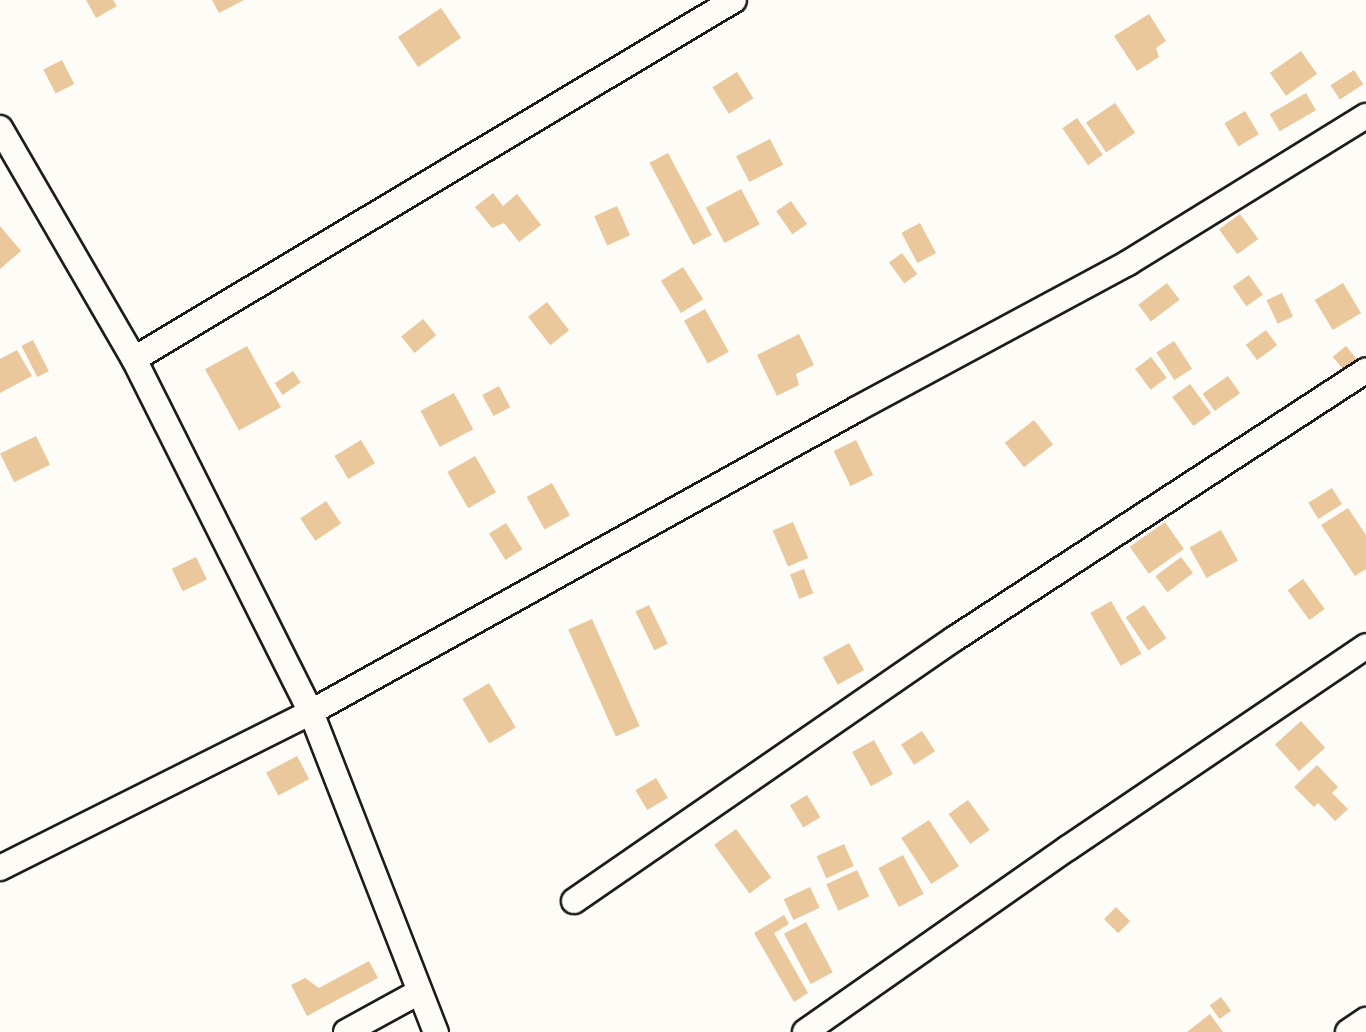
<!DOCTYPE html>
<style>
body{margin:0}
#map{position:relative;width:1366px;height:1032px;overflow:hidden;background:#fdfcf7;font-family:"Shantell Sans",sans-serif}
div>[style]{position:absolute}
.building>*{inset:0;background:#ebc89c;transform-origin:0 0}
.roads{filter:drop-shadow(2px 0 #1c1c1c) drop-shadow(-2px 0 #1c1c1c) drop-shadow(0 2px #1c1c1c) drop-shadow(0 -2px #1c1c1c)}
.street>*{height:24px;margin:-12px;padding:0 12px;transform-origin:12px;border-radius:12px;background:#fdfcf7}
span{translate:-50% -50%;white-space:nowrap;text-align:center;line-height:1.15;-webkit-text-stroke:5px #fdfcf7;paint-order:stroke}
</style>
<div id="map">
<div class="building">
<div style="clip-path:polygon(86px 0,113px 0,117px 6px,96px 18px)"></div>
<div style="clip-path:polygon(212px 0,244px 0,219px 13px)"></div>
<div style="left:441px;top:8px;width:36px;height:52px;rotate:56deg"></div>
<div style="clip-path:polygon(1149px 14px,1166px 41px,1156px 48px,1159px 57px,1137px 71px,1114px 36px)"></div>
<div style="left:1301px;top:51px;width:28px;height:38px;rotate:55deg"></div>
<div style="left:62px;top:60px;width:27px;height:21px;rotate:63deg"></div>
<div style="left:1354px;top:70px;width:17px;height:28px;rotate:57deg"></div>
<div style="left:737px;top:72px;width:31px;height:29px;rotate:58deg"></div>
<div style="left:1306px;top:93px;width:20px;height:42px;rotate:60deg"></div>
<div style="left:1115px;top:103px;width:36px;height:35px;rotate:56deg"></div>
<div style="left:1245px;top:111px;width:27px;height:24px;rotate:59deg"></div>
<div style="left:1077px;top:118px;width:45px;height:18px;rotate:55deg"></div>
<div style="left:770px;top:139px;width:29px;height:38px;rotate:63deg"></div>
<div style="left:668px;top:153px;width:93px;height:21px;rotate:62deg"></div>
<div style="left:741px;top:189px;width:40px;height:40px;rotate:62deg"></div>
<div style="clip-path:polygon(493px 193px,503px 206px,517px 194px,541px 225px,519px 242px,504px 223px,492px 228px,475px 207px)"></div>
<div style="left:791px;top:201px;width:28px;height:18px;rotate:55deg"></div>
<div style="left:617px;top:206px;width:32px;height:25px;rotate:66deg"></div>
<div style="left:1240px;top:214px;width:31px;height:26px;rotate:54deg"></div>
<div style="left:920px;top:223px;width:34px;height:21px;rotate:62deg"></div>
<div style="clip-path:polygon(0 226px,21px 251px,0 269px)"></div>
<div style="left:902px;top:253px;width:26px;height:16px;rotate:54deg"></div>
<div style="left:683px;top:267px;width:38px;height:26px;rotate:58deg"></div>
<div style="left:1249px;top:275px;width:24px;height:20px;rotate:55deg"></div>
<div style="left:1167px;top:283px;width:21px;height:36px;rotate:53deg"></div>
<div style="left:1343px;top:283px;width:35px;height:33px;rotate:59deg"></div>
<div style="left:1282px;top:293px;width:26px;height:17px;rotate:65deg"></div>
<div style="left:547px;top:302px;width:36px;height:24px;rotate:52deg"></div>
<div style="left:705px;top:309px;width:49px;height:24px;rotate:61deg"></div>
<div style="left:423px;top:319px;width:21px;height:28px;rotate:51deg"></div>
<div style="left:1266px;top:330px;width:19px;height:25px;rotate:54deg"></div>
<div style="clip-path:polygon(799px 334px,814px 365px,796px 374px,799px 385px,777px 396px,757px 355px)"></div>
<div style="left:33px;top:340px;width:35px;height:13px;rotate:63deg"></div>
<div style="left:1174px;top:341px;width:33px;height:21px;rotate:57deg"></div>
<div style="left:247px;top:346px;width:70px;height:48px;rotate:61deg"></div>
<div style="left:1346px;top:346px;width:19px;height:17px;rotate:51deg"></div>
<div style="clip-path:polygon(17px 350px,32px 376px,0 393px,0 359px)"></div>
<div style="left:1151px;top:357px;width:26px;height:20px;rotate:53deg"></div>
<div style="left:293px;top:371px;width:14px;height:22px;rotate:56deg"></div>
<div style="left:1228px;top:376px;width:21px;height:31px;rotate:55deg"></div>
<div style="left:1190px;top:384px;width:36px;height:22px;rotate:54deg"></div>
<div style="left:499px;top:386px;width:24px;height:19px;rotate:62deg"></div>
<div style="left:454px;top:393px;width:41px;height:38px;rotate:62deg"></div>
<div style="left:1034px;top:420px;width:31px;height:37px;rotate:52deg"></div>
<div style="left:36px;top:436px;width:32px;height:40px;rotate:64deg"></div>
<div style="left:361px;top:440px;width:27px;height:31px;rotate:59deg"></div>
<div style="left:856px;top:440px;width:39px;height:25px;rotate:64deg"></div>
<div style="left:475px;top:456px;width:42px;height:32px;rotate:60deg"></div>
<div style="left:552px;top:483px;width:37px;height:29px;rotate:61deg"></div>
<div style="left:1332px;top:488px;width:19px;height:28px;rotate:58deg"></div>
<div style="left:326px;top:501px;width:27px;height:31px;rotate:56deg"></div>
<div style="clip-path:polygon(1348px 508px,1366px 535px,1366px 569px,1355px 576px,1321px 525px)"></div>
<div style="left:793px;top:522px;width:39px;height:22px;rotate:67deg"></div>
<div style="left:1165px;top:522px;width:33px;height:43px;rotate:55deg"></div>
<div style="left:506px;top:523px;width:31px;height:20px;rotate:58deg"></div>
<div style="left:1221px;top:530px;width:35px;height:36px;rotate:61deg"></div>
<div style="left:196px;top:557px;width:25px;height:27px;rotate:64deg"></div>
<div style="left:1181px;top:557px;width:20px;height:32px;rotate:53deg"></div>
<div style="left:804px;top:569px;width:26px;height:15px;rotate:69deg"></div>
<div style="left:1303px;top:579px;width:37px;height:19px;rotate:54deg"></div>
<div style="left:1111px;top:601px;width:61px;height:24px;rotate:60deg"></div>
<div style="left:649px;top:605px;width:43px;height:15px;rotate:64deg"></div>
<div style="left:1144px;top:605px;width:40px;height:22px;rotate:56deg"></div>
<div style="left:592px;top:619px;width:117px;height:26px;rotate:66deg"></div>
<div style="left:849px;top:643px;width:31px;height:30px;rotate:61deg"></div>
<div style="left:489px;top:683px;width:52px;height:31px;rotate:59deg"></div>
<div style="left:1301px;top:721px;width:36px;height:35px;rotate:48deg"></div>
<div style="left:922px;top:731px;width:24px;height:25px;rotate:57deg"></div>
<div style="left:874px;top:740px;width:39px;height:25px;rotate:61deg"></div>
<div style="left:297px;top:756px;width:26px;height:35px;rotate:62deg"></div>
<div style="clip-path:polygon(1317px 765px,1338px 787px,1332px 793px,1348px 809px,1335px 821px,1318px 803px,1314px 807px,1294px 787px)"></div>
<div style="left:656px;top:778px;width:23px;height:24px;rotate:59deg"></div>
<div style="left:807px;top:795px;width:26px;height:20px;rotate:59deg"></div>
<div style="left:968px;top:800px;width:37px;height:24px;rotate:54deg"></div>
<div style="left:929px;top:820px;width:55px;height:33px;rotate:57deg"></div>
<div style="left:736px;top:829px;width:60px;height:27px;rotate:54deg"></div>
<div style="left:844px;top:844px;width:24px;height:30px;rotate:66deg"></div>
<div style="left:903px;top:855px;width:44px;height:28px;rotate:62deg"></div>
<div style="left:857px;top:870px;width:29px;height:34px;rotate:65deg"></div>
<div style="left:810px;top:887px;width:23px;height:29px;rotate:65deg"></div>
<div style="left:1116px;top:907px;width:20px;height:17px;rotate:45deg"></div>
<div style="clip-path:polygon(784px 915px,789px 924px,774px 933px,808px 993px,794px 1002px,754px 933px)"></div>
<div style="left:806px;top:922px;width:57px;height:25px;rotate:62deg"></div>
<div style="clip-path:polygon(369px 961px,378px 978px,307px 1016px,291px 985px,305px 978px,319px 988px)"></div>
<div style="left:1221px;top:997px;width:17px;height:14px;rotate:54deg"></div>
<div style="clip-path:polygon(1210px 1014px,1223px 1032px,1187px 1032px)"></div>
</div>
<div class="roads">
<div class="street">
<div style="left:0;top:128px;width:267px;rotate:59.9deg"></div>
<div style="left:134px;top:359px;width:395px;rotate:63.4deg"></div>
<div style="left:311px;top:712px;width:344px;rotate:68.7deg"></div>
<div style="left:134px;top:359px;width:699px;rotate:-30.89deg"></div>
<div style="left:0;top:868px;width:348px;rotate:-26.6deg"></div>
<div style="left:311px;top:712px;width:624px;rotate:-29.03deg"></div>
<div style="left:857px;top:409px;width:308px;rotate:-28.3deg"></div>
<div style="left:1128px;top:263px;width:280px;rotate:-31.7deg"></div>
<div style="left:574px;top:901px;width:462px;rotate:-34.6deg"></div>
<div style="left:954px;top:639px;width:492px;rotate:-33.1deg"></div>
<div style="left:346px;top:1032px;width:83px;rotate:-28.7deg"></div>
<div style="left:805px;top:1032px;width:321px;rotate:-35deg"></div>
<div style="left:1068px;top:848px;width:360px;rotate:-34.1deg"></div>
<div style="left:1348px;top:1032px;width:22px;rotate:-34deg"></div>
</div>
</div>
</div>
